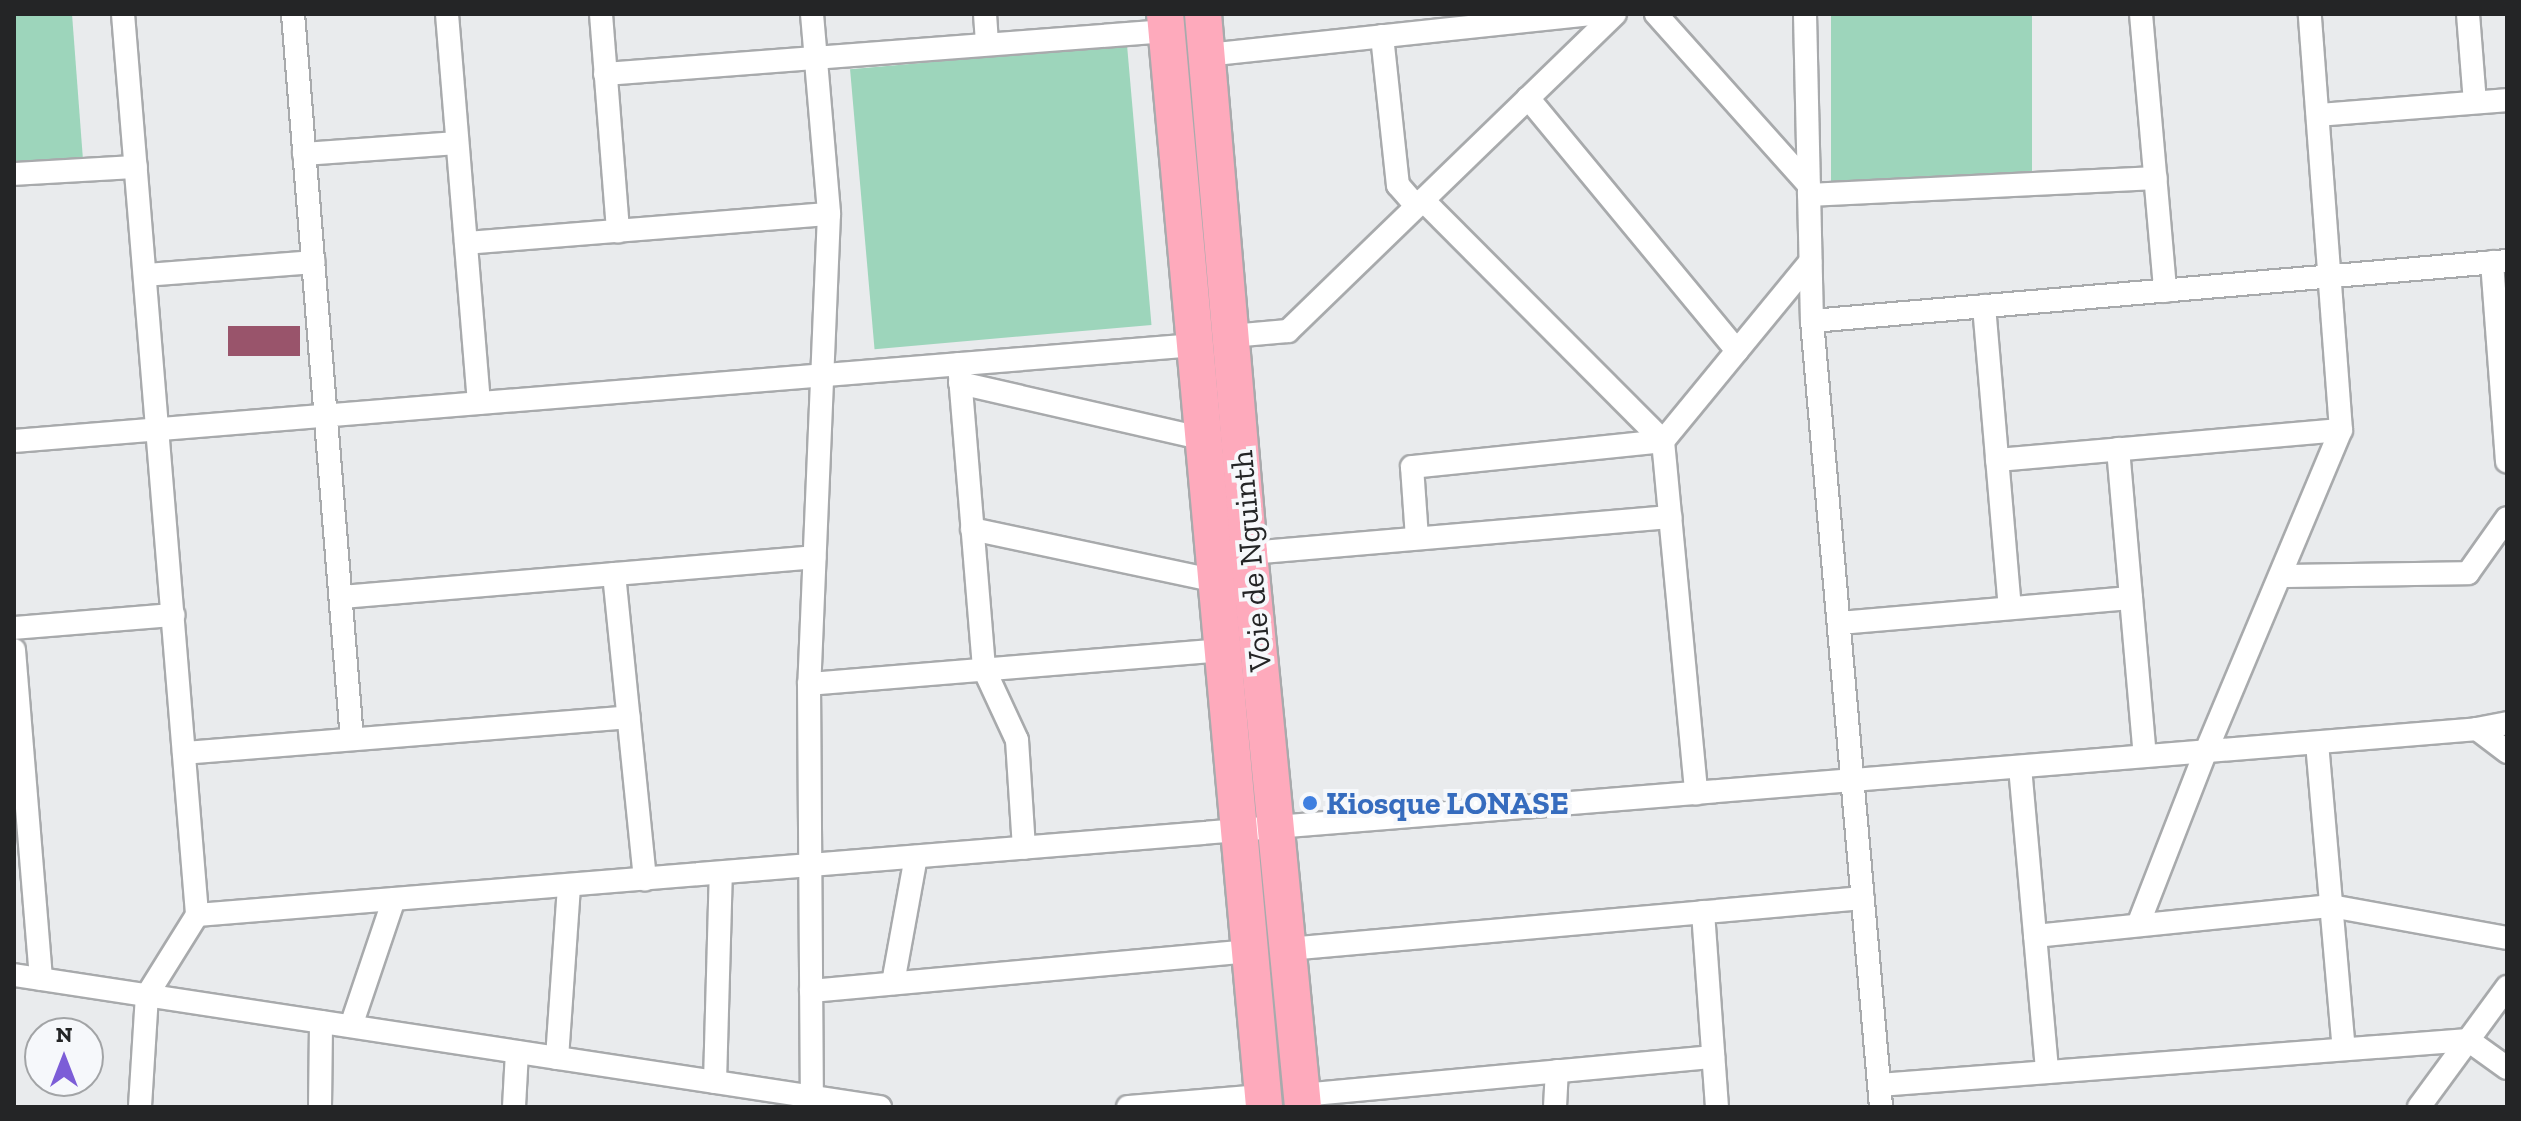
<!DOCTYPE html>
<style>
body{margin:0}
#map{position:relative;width:2521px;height:1121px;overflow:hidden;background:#e9ebed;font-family:"Zilla Slab",serif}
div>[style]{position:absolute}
.green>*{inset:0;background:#9dd5bb;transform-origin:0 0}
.building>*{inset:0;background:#99546b;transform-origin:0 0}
.roads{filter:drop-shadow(2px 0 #a8aaac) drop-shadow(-2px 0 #a8aaac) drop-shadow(0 2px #a8aaac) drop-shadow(0 -2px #a8aaac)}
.minor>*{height:22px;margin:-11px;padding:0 11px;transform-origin:11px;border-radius:11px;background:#fff}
.trunk>*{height:36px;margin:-18px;padding:0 18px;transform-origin:18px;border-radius:18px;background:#feaabc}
.dots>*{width:22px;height:22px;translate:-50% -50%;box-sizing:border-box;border:4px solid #f6f8fb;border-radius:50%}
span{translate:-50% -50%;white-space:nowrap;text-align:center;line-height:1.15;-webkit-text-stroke:8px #f6f8fb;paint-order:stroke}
.street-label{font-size:32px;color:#242526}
.shop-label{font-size:32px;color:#366cbe;font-weight:700}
.left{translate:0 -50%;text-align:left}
.frame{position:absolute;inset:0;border:16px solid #242526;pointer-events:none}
.north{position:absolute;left:24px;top:1017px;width:80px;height:80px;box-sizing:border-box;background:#f6f8fb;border:2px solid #a2a4a6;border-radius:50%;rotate:0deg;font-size:22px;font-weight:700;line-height:32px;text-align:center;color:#242526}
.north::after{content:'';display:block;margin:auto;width:28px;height:36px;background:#7c5dd7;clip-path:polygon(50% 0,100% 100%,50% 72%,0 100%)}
</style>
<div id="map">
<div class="green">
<div style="clip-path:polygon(14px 14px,72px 14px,83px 160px,14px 165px)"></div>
<div style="left:1831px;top:14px;width:201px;height:170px"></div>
<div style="left:1127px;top:45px;width:281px;height:278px;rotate:85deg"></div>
</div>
<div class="building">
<div style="left:300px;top:326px;width:30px;height:72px;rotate:90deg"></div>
</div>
<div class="roads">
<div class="minor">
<div style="left:123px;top:14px;width:904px;rotate:85.3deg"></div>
<div style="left:197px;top:915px;width:94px;rotate:122deg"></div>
<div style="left:147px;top:995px;width:112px;rotate:93.6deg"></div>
<div style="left:293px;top:14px;width:727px;rotate:85.35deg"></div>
<div style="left:447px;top:14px;width:390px;rotate:85.3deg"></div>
<div style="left:601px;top:14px;width:218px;rotate:85.5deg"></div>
<div style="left:812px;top:14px;width:201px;rotate:85.1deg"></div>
<div style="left:829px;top:214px;width:470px;rotate:92.4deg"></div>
<div style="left:809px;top:684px;width:423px;rotate:89.6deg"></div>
<div style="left:985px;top:14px;width:30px;rotate:86deg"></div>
<div style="left:1656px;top:14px;width:229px;rotate:48.2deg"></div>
<div style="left:1805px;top:14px;width:307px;rotate:88.7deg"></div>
<div style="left:1812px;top:321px;width:789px;rotate:84.98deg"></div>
<div style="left:2141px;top:14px;width:278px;rotate:85deg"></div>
<div style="left:2468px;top:14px;width:88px;rotate:85.5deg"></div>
<div style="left:1382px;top:36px;width:150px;rotate:83.9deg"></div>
<div style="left:1398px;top:185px;width:28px;rotate:49deg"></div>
<div style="left:1207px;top:55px;width:387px;rotate:-6.1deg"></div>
<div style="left:605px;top:74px;width:563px;rotate:-4.38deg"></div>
<div style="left:1528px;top:98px;width:328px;rotate:50.4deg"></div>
<div style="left:2318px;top:115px;width:190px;rotate:-4.5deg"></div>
<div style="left:304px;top:154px;width:153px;rotate:-4.1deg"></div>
<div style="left:14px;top:174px;width:122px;rotate:-3.3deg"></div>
<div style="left:1809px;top:195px;width:347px;rotate:-2.8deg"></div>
<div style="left:1423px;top:200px;width:340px;rotate:45.1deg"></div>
<div style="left:1663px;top:441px;width:354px;rotate:84.6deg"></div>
<div style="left:466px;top:243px;width:364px;rotate:-4.6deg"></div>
<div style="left:2492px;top:262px;width:200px;rotate:85.7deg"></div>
<div style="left:145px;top:275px;width:169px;rotate:-4.4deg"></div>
<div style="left:1984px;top:306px;width:303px;rotate:85.1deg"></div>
<div style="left:1812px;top:321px;width:698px;rotate:-4.93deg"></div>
<div style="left:1231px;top:336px;width:57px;rotate:-5deg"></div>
<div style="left:1288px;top:331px;width:455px;rotate:-44.1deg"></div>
<div style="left:959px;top:364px;width:306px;rotate:85.3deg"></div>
<div style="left:984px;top:669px;width:78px;rotate:65.1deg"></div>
<div style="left:1017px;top:740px;width:108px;rotate:86.3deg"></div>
<div style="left:960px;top:383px;width:250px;rotate:12.9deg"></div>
<div style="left:14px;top:441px;width:1185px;rotate:-4.65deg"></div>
<div style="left:2118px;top:449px;width:308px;rotate:85deg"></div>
<div style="left:1997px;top:460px;width:345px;rotate:-5deg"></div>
<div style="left:972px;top:529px;width:250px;rotate:12deg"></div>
<div style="left:1417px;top:538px;width:71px;rotate:-94deg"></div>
<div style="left:1412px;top:467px;width:252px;rotate:-5.9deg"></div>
<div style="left:1663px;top:441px;width:232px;rotate:-50.6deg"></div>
<div style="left:1249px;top:553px;width:423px;rotate:-4.9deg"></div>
<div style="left:614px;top:574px;width:307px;rotate:84.2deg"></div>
<div style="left:2281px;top:576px;width:187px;rotate:-0.9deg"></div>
<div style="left:2468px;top:573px;width:67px;rotate:-54.7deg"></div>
<div style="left:341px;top:597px;width:475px;rotate:-4.8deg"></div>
<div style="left:1839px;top:623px;width:293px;rotate:-4.9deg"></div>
<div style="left:14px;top:628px;width:160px;rotate:-4.7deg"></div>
<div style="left:14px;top:650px;width:330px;rotate:85.3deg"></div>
<div style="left:809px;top:684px;width:414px;rotate:-4.7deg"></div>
<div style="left:2477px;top:729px;width:38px;rotate:37deg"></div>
<div style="left:2317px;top:743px;width:307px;rotate:85deg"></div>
<div style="left:184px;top:753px;width:446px;rotate:-4.6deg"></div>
<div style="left:2020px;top:767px;width:306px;rotate:84.9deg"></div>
<div style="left:1703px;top:912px;width:196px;rotate:85.9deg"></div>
<div style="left:197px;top:915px;width:2288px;rotate:-4.66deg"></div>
<div style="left:2477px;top:729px;width:31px;rotate:-11deg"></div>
<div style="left:2138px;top:925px;width:187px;rotate:-68.7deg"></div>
<div style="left:2206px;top:751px;width:348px;rotate:-67.2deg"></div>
<div style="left:2341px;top:430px;width:417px;rotate:-94.3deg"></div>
<div style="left:2035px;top:936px;width:298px;rotate:-5.8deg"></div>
<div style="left:2331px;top:906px;width:179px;rotate:10.3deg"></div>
<div style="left:1288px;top:949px;width:577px;rotate:-5.07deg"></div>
<div style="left:14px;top:975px;width:876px;rotate:8.67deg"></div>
<div style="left:893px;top:983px;width:128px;rotate:-79.7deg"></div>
<div style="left:811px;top:991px;width:441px;rotate:-5.2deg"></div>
<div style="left:351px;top:1026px;width:134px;rotate:-71.3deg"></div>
<div style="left:557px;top:1058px;width:173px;rotate:-86deg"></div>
<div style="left:715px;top:1082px;width:209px;rotate:-88.4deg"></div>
<div style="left:1879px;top:1085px;width:591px;rotate:-4.37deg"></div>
<div style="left:2468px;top:1040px;width:48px;rotate:35.7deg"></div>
<div style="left:1302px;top:1095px;width:413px;rotate:-5.3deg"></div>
<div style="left:320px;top:1107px;width:85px;rotate:-89.3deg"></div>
<div style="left:514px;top:1107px;width:55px;rotate:-86.9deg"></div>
<div style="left:1128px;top:1107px;width:135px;rotate:-4.7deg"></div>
<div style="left:1555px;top:1107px;width:36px;rotate:-87deg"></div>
<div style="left:2419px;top:1107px;width:149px;rotate:-53.7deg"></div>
</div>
<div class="trunk">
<div style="left:1165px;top:14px;width:1097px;rotate:84.82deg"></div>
<div style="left:1203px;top:14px;width:541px;rotate:85.12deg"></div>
<div style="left:1249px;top:553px;width:557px;rotate:84.43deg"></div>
</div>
</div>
<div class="dots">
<div style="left:1310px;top:803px;background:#3f7fe0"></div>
</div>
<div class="street-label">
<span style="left:1251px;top:561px;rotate:-95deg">Voie de Nguinth</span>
</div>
<div class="shop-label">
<span class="left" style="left:1326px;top:803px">Kiosque LONASE</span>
</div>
<div class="frame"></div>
<div class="north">N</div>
</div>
